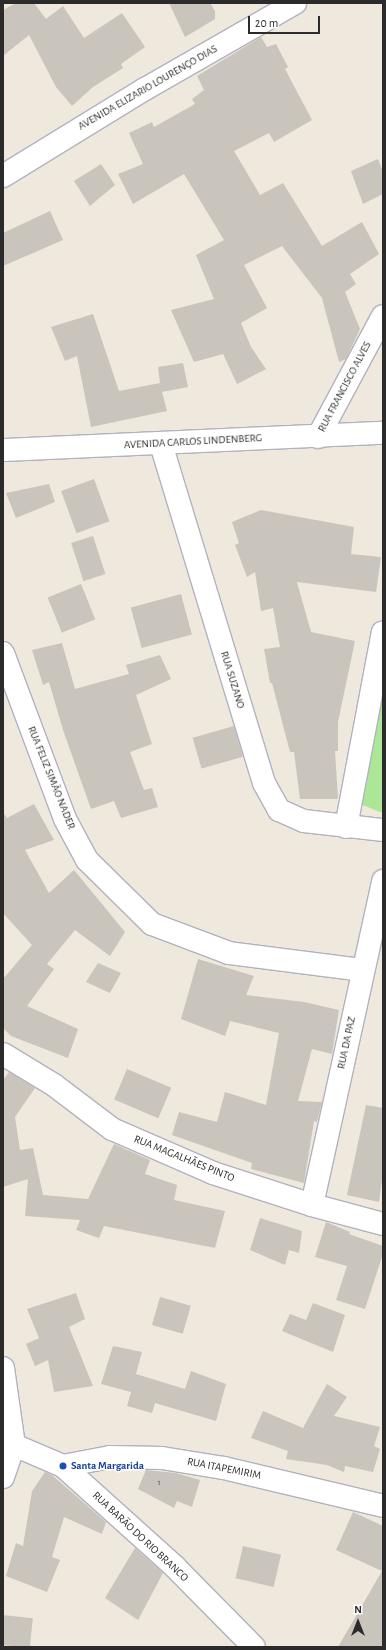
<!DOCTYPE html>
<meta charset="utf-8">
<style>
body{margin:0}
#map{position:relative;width:386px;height:1650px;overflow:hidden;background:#eee8dd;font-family:"Alegreya Sans",sans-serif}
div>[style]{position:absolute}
.green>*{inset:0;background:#ace797}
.building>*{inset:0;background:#c9c5bc;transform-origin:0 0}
.roads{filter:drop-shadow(1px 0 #b1b2c0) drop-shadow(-1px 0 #b1b2c0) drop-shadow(0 1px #b1b2c0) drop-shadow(0 -1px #b1b2c0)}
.minor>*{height:22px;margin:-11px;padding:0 11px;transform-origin:11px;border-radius:11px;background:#fff}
.dots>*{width:11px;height:11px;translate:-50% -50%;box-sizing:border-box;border:2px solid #fff;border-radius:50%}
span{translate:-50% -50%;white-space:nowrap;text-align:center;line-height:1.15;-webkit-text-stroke:3px #fff;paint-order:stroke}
.number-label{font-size:9px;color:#52524f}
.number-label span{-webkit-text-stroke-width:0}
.street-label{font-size:11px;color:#2b2b2b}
.transit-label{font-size:11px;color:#164399;font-weight:700}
.left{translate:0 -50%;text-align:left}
.frame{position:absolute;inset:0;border:4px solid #2b2b2b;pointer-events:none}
.north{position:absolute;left:338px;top:1602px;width:40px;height:40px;-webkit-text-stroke:3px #fff;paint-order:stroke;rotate:0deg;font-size:11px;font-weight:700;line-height:16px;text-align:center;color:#2b2b2b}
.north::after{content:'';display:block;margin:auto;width:14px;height:18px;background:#2b2b2b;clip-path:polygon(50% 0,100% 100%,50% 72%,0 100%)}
.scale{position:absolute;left:248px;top:16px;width:72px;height:18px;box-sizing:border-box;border:2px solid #2b2b2b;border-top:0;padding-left:5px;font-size:12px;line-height:14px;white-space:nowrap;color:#2b2b2b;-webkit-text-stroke:3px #fff;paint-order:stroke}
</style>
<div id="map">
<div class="green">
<div style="clip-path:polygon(383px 684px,383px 812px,380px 812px,360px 804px)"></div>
</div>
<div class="building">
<div style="clip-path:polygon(16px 3px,34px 3px,46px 19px,63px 6px,84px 38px,122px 13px,145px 47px,121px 64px,123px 68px,93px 87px,72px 106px,56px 87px,29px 35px,3px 56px,3px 10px)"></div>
<div style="clip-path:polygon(169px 3px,210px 3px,215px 11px,215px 19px,185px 37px)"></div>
<div style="clip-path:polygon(261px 37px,267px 47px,276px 44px,288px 67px,285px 69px,312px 120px,274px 142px,269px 133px,234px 151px,260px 195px,283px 183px,322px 246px,362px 222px,379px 254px,350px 274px,356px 284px,345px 292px,360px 329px,346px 359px,339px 362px,322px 298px,282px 246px,244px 265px,267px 308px,241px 323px,251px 347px,266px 369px,237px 384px,223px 354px,194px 362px,171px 310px,214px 299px,196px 255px,224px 240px,184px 174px,133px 204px,118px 174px,143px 164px,129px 133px,152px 122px,154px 127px,195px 104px,192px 99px,204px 90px,197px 76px)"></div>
<div style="clip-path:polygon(378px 159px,383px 172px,383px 194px,363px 204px,351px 171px)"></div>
<div style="clip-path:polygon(101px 164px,115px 185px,90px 206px,74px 181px)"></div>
<div style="clip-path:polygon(50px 211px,63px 240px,3px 266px,3px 233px)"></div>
<div style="clip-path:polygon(93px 314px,119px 391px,160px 383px,158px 367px,183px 363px,188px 387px,162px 392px,167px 411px,91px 427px,77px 356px,65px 361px,51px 327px)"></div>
<div style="left:94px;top:479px;width:45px;height:35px;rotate:70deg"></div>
<div style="clip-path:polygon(49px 484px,55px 502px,16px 518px,6px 493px)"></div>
<div style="clip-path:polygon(261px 510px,354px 527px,351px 554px,381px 557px,376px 592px,297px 582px,311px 632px,355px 641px,338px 722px,338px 751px,335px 751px,338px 799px,300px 799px,294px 752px,290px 752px,272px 683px,270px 683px,264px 649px,280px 647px,273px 608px,261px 611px,255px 572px,247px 577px,235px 545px,239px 543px,232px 522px)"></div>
<div style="left:93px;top:536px;width:40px;height:23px;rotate:72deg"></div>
<div style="left:81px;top:584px;width:38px;height:36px;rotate:68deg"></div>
<div style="left:181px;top:594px;width:42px;height:52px;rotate:75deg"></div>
<div style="clip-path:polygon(62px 643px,75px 689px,129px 674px,126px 665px,160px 655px,171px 679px,136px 695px,152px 744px,130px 752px,144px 790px,152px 788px,158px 807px,121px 818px,114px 801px,91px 809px,63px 730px,49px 682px,43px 685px,32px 650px)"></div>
<div style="left:234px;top:726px;width:32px;height:43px;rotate:74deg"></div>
<div style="clip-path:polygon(34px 804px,54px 840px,25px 850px,49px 893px,74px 870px,125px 932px,110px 956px,75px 930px,47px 964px,54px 969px,27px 1006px,78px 1029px,68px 1058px,11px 1036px,3px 1028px,3px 979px,32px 945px,3px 913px,3px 812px,7px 818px)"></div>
<div style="clip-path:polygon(198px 959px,254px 976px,246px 995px,304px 1002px,339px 1010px,332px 1054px,312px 1049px,298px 1101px,322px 1102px,317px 1122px,314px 1121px,304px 1183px,251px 1169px,252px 1163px,172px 1135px,179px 1112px,217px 1122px,225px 1092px,266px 1105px,279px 1033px,230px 1021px,225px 1036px,181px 1019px)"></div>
<div style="clip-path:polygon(98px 963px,121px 973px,110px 993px,86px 982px)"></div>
<div style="left:127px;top:1069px;width:48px;height:33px;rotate:23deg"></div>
<div style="clip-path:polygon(9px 1072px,35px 1088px,15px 1117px,20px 1150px,33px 1148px,43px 1195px,88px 1199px,114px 1144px,150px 1160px,145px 1174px,177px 1185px,174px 1200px,225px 1211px,215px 1248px,104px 1226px,99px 1238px,76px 1230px,80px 1220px,25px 1216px,28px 1179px,3px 1187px,3px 1080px)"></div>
<div style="clip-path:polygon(366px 1105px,383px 1108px,383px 1172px,379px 1202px,347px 1195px)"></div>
<div style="clip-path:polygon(260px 1218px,302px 1231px,299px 1253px,289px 1250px,285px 1265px,250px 1250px)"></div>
<div style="clip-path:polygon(326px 1222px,350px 1232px,349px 1234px,383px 1246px,383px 1254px,365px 1309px,336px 1300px,347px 1266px,315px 1257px)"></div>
<div style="clip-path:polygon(76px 1293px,85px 1319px,69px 1327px,93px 1386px,54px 1392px,48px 1360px,35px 1366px,26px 1344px,39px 1338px,27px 1309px)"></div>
<div style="left:160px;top:1297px;width:32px;height:29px;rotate:16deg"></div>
<div style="clip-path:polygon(313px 1303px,345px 1315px,333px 1352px,282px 1331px,290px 1314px,306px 1320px)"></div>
<div style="clip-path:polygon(113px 1346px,142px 1352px,136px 1374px,185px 1389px,191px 1371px,226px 1384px,216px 1421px,155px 1403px,152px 1413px,127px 1406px,131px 1392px,101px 1384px)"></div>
<div style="clip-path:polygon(327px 1384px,347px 1397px,334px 1416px,380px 1427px,374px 1446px,380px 1449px,373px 1472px,345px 1466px,344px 1472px,327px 1465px,286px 1459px,288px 1451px,251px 1438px,263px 1411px,303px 1428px)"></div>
<div style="clip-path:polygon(146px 1470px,176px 1473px,200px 1480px,192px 1507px,177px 1501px,174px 1508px,138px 1489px)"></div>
<div style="clip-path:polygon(45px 1472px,52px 1475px,106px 1522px,102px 1534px,64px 1517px,52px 1557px,60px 1560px,47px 1592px,6px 1576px,16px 1543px,23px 1546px,32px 1491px)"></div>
<div style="clip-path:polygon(353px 1512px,383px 1526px,383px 1647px,338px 1647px,382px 1571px,336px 1550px)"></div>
<div style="left:243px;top:1546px;width:39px;height:33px;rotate:13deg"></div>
<div style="clip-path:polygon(135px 1548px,163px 1573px,138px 1620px,105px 1598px)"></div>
<div style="left:3px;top:1615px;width:30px;height:30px;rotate:6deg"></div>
</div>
<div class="roads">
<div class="minor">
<div style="left:3px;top:176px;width:167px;rotate:-31.5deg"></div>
<div style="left:145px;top:89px;width:173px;rotate:-29.8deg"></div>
<div style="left:318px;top:437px;width:137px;rotate:-61.8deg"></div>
<div style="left:161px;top:444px;width:354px;rotate:73.1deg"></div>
<div style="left:264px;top:783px;width:31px;rotate:61deg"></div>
<div style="left:279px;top:810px;width:27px;rotate:24deg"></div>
<div style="left:304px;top:821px;width:80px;rotate:6.5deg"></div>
<div style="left:3px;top:450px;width:380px;rotate:-2.6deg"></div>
<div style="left:3px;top:653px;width:177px;rotate:69.5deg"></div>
<div style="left:65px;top:819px;width:47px;rotate:61.8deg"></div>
<div style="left:87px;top:860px;width:91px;rotate:44.6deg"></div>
<div style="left:152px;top:924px;width:82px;rotate:20.6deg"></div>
<div style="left:229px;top:953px;width:134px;rotate:7.3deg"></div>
<div style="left:346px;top:827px;width:198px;rotate:-79.3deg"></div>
<div style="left:3px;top:1054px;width:60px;rotate:31.3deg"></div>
<div style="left:54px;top:1085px;width:73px;rotate:37.2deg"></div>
<div style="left:112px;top:1129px;width:110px;rotate:23.5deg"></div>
<div style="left:213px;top:1173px;width:104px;rotate:17.9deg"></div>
<div style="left:312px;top:1205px;width:73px;rotate:15deg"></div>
<div style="left:312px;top:1205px;width:332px;rotate:-77.6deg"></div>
<div style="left:3px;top:1368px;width:78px;rotate:81.9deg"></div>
<div style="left:14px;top:1445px;width:34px;rotate:109deg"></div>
<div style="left:3px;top:1435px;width:15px;rotate:42deg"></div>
<div style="left:14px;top:1445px;width:53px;rotate:23.2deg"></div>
<div style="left:63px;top:1466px;width:151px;rotate:42deg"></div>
<div style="left:175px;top:1567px;width:112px;rotate:45.4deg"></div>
<div style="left:63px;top:1466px;width:48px;rotate:-10.8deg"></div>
<div style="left:110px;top:1457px;width:52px;rotate:1.1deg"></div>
<div style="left:162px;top:1458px;width:63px;rotate:9.2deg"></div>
<div style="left:224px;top:1468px;width:163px;rotate:13.4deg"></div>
</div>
</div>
<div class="dots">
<div style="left:63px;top:1466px;background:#1a4fb4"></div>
</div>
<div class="number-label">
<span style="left:159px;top:1483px">1</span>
</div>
<div class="street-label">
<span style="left:148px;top:88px;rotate:-30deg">AVENIDA ELIZARIO LOURENÇO DIAS</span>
<span style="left:345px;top:387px;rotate:-62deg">RUA FRANCISCO ALVES</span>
<span style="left:193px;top:442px;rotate:-3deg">AVENIDA CARLOS LINDENBERG</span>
<span style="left:232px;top:680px;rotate:73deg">RUA SUZANO</span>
<span style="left:51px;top:778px;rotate:68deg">RUA FELIZ SIMÃO NADER</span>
<span style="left:347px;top:1043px;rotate:-78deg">RUA DA PAZ</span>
<span style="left:184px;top:1159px;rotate:22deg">RUA MAGALHÃES PINTO</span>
<span style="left:224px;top:1469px;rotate:11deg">RUA ITAPEMIRIM</span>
<span style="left:140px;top:1537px;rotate:43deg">RUA BARÃO DO RIO BRANCO</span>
</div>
<div class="transit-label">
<span class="left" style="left:71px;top:1466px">Santa Margarida</span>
</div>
<div class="frame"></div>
<div class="north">N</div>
<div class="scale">20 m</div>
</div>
